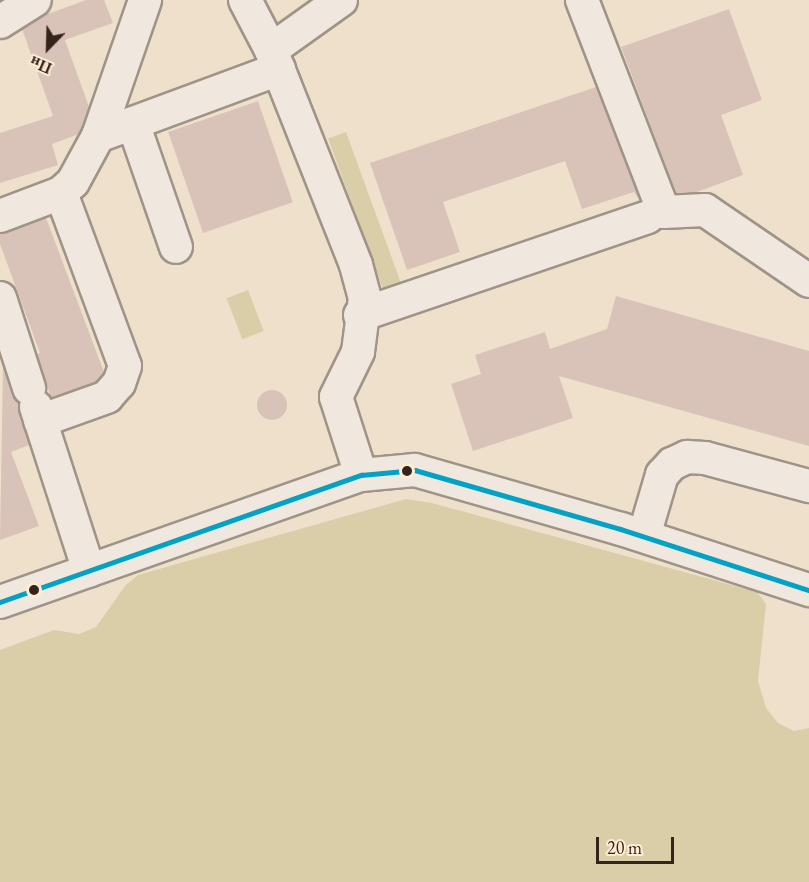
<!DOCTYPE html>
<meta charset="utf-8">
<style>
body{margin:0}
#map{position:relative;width:809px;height:882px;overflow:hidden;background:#efe0cb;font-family:"EB Garamond",serif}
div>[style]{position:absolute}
.green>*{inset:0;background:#dacea8;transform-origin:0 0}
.building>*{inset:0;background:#d9c3b8;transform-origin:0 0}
.round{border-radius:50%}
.roads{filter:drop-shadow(2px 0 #9e9487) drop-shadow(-2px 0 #9e9487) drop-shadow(0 2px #9e9487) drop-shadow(0 -2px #9e9487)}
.minor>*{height:32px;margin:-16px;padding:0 16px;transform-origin:16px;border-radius:16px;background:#f0e8de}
.bus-1>*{height:4.5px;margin:-2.25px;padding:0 2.25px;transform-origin:2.25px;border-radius:2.25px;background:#03a2c5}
.dots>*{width:16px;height:16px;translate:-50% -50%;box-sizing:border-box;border:3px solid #feecd3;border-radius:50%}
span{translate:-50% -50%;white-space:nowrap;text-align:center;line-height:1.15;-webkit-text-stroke:6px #feecd3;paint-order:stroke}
.north{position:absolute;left:18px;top:18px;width:60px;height:60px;-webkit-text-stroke:4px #feecd3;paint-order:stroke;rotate:203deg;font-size:16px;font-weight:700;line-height:24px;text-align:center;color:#35241c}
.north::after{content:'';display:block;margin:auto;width:21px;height:27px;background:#35241c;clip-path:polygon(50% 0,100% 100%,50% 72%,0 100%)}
.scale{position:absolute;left:596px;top:837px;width:78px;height:27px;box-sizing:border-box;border:3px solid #35241c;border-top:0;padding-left:8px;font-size:18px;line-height:21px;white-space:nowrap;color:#35241c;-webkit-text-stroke:4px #feecd3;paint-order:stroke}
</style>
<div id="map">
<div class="green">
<div style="left:346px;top:132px;width:177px;height:19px;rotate:70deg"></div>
<div style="left:248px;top:290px;width:44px;height:23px;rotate:69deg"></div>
<div style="clip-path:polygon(406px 499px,432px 503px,757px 592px,766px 604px,758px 681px,766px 708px,778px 723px,794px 731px,809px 728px,809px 882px,0 882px,0 650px,54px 630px,79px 634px,96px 627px,125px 586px,138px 575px)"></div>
</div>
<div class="building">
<div style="clip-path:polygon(86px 0,104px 0,113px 23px,65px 40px,89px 107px,81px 129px,79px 134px,52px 144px,58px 165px,0 183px,0 133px,53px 116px,22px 29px,45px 15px)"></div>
<div style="clip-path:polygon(729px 9px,762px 100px,721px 115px,743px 175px,694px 193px,676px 193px,621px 47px)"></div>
<div style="clip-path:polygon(596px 87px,640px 201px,634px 192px,582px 209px,565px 161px,443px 202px,460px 252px,407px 270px,370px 163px)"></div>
<div style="left:258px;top:101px;width:107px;height:95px;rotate:71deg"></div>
<div style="clip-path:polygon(46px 218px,104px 372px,96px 382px,51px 398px,37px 354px,40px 353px,0 244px,0 234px)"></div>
<div style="clip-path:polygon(616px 296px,809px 351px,809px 446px,559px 376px,573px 418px,473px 451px,451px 384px,481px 374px,475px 355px,545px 332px,550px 349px,607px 329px)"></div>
<div style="clip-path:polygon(3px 366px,19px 402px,29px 445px,11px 452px,39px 526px,0 540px)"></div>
<div class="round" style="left:257px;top:390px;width:30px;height:30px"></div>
</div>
<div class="roads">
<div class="minor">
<div style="left:245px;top:0;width:56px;rotate:62.5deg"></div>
<div style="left:271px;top:50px;width:231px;rotate:68.4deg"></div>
<div style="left:356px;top:265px;width:34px;rotate:75deg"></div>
<div style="left:365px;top:298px;width:54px;rotate:97.4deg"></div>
<div style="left:358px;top:352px;width:50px;rotate:116.1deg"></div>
<div style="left:336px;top:397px;width:82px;rotate:72.2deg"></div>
<div style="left:582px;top:0;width:227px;rotate:68.9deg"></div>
<div style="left:664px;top:212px;width:41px;rotate:-2.8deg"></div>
<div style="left:705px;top:210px;width:126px;rotate:34.3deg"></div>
<div style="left:0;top:22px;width:41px;rotate:-32.2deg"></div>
<div style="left:271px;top:50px;width:86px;rotate:-35.5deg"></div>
<div style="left:133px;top:123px;width:131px;rotate:70.9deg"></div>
<div style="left:98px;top:136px;width:193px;rotate:-20.3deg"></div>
<div style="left:61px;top:193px;width:16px;rotate:-43deg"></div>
<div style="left:73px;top:182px;width:52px;rotate:-61.5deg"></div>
<div style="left:98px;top:136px;width:144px;rotate:-70.9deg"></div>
<div style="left:0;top:216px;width:65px;rotate:-20.7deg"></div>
<div style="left:61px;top:193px;width:184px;rotate:69.7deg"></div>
<div style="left:125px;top:366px;width:18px;rotate:109deg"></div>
<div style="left:119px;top:383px;width:18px;rotate:131deg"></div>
<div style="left:107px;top:397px;width:71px;rotate:160.3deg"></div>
<div style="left:0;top:298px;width:95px;rotate:72.1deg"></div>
<div style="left:360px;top:315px;width:304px;rotate:-18.8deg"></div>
<div style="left:36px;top:407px;width:172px;rotate:72.1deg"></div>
<div style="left:644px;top:536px;width:64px;rotate:-73.6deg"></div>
<div style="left:662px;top:475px;width:15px;rotate:-48deg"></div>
<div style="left:672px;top:464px;width:17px;rotate:-25deg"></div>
<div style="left:687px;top:457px;width:18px;rotate:3deg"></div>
<div style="left:705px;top:458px;width:108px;rotate:15.1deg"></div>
<div style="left:0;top:602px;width:383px;rotate:-19.4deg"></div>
<div style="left:361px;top:475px;width:54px;rotate:-5.3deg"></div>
<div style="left:415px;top:470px;width:214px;rotate:16deg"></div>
<div style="left:621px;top:529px;width:198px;rotate:18deg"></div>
</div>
</div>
<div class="bus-1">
<div style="left:0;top:602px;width:383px;rotate:-19.4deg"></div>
<div style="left:361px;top:475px;width:54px;rotate:-5.3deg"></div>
<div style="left:415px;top:470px;width:214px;rotate:16deg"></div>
<div style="left:621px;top:529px;width:198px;rotate:18deg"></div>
</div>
<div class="dots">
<div style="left:407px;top:471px;background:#35241c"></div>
<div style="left:34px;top:590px;background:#35241c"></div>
</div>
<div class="north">Пн</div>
<div class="scale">20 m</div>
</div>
